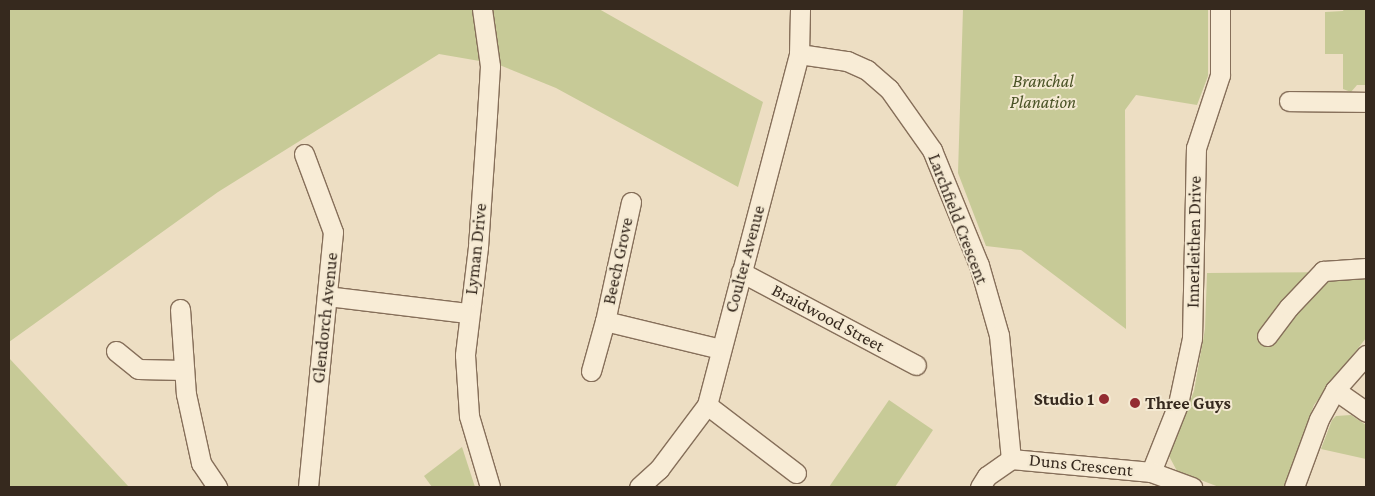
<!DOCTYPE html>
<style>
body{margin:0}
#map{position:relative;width:1375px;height:496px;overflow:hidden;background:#eddec3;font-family:"Crimson Pro",serif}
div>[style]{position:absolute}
.green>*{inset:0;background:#c7ca97}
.roads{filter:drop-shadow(1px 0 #866f5a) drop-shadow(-1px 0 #866f5a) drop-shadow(0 1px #866f5a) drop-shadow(0 -1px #866f5a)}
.minor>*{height:19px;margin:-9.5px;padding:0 9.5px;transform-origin:9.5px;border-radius:9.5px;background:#f8ecd6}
.dots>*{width:14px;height:14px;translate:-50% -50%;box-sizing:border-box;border:2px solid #f4e9d2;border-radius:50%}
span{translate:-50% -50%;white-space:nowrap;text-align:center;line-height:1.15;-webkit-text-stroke:4px #f4e9d2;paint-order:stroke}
.park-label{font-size:18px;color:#495225;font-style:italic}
.street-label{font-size:18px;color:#36291e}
.poi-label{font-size:18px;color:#36291e;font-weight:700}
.right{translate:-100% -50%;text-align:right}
.left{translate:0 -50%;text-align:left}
.frame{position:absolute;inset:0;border:10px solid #36291e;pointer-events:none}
</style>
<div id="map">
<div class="green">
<div style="clip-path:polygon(9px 9px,599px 9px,763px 102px,738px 187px,556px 88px,497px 64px,439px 54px,218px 192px,9px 342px)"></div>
<div style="clip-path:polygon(963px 9px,1208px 9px,1208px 76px,1197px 105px,1136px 95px,1125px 110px,1126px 329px,1021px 250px,986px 246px,958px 173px)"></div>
<div style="clip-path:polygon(1344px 9px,1366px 9px,1366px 85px,1357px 85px,1351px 92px,1343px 89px,1343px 54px,1325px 54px,1325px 12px,1343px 11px)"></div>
<div style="clip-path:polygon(1366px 272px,1366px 338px,1314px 405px,1284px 487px,1219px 487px,1177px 471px,1169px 456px,1194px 391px,1205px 329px,1207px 273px)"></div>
<div style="clip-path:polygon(9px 358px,129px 487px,9px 487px)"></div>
<div style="clip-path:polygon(889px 400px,933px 430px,895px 487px,829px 487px)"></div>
<div style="clip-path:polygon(1351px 415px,1366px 425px,1366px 459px,1321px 449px,1332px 420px,1336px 416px)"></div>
<div style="clip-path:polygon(462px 447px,475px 487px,432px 487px,424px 476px)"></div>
</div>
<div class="roads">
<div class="minor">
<div style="left:482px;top:9px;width:58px;rotate:82deg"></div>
<div style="left:490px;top:66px;width:49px;rotate:93.5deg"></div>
<div style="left:487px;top:115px;width:132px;rotate:93.9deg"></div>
<div style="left:478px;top:247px;width:109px;rotate:96.9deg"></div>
<div style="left:465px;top:355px;width:61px;rotate:86.2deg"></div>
<div style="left:469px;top:416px;width:74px;rotate:73.5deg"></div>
<div style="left:799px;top:54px;width:49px;rotate:8.3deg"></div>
<div style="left:847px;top:61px;width:22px;rotate:24deg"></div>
<div style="left:867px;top:70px;width:29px;rotate:41deg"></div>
<div style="left:889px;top:89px;width:75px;rotate:54.8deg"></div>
<div style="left:932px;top:150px;width:124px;rotate:67.8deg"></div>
<div style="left:979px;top:265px;width:73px;rotate:74.1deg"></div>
<div style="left:999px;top:335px;width:125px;rotate:84.5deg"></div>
<div style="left:1289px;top:101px;width:77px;rotate:0.7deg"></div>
<div style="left:304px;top:154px;width:83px;rotate:69.6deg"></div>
<div style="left:333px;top:232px;width:256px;rotate:95.6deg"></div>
<div style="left:631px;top:202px;width:122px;rotate:102.3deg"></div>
<div style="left:605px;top:321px;width:119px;rotate:13.6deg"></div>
<div style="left:741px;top:272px;width:198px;rotate:28deg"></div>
<div style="left:327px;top:296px;width:142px;rotate:6.9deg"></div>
<div style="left:180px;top:309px;width:85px;rotate:86deg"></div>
<div style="left:186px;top:394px;width:71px;rotate:77.7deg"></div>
<div style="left:201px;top:463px;width:29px;rotate:56deg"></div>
<div style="left:1267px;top:336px;width:36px;rotate:-53deg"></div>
<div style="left:1289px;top:307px;width:50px;rotate:-46.6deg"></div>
<div style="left:1323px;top:271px;width:43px;rotate:-4deg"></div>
<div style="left:116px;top:351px;width:28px;rotate:39deg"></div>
<div style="left:138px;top:369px;width:46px;rotate:1.2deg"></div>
<div style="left:591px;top:371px;width:52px;rotate:-74.4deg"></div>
<div style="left:1335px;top:390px;width:38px;rotate:35deg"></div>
<div style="left:707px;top:405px;width:112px;rotate:37.4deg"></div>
<div style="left:1151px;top:472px;width:73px;rotate:-68.3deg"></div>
<div style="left:1178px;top:404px;width:67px;rotate:-78deg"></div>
<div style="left:1192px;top:338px;width:190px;rotate:-88.8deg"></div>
<div style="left:1196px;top:148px;width:77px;rotate:-71.8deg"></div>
<div style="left:1220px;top:75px;width:66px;rotate:-90deg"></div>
<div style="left:639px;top:487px;width:27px;rotate:-42deg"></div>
<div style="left:659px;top:469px;width:80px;rotate:-53.1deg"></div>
<div style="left:707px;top:405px;width:363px;rotate:-75.3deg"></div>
<div style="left:799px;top:54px;width:45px;rotate:-88.7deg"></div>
<div style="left:980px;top:487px;width:13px;rotate:-58deg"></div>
<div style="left:987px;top:476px;width:29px;rotate:-35deg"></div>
<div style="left:1011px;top:459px;width:141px;rotate:5.3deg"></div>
<div style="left:1151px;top:472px;width:44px;rotate:20.1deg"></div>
<div style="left:1294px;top:487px;width:72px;rotate:-69.8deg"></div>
<div style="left:1319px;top:419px;width:33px;rotate:-61deg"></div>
<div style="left:1335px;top:390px;width:47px;rotate:-48.5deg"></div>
</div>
</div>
<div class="dots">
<div style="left:1104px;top:399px;background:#932c32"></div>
<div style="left:1135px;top:403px;background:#932c32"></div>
</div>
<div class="park-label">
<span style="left:1043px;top:92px">Branchal<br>Planation</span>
</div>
<div class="street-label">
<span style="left:958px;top:219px;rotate:69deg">Larchfield Crescent</span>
<span style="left:1194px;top:242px;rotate:-89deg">Innerleithen Drive</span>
<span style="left:476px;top:249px;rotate:-84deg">Lyman Drive</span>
<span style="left:745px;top:259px;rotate:-75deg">Coulter Avenue</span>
<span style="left:618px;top:261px;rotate:-78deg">Beech Grove</span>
<span style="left:325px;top:318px;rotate:-84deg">Glendorch Avenue</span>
<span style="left:828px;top:318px;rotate:28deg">Braidwood Street</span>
<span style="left:1081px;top:465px;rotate:6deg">Duns Crescent</span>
</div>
<div class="poi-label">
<span class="right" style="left:1094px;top:399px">Studio 1</span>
<span class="left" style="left:1145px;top:403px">Three Guys</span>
</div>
<div class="frame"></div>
</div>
